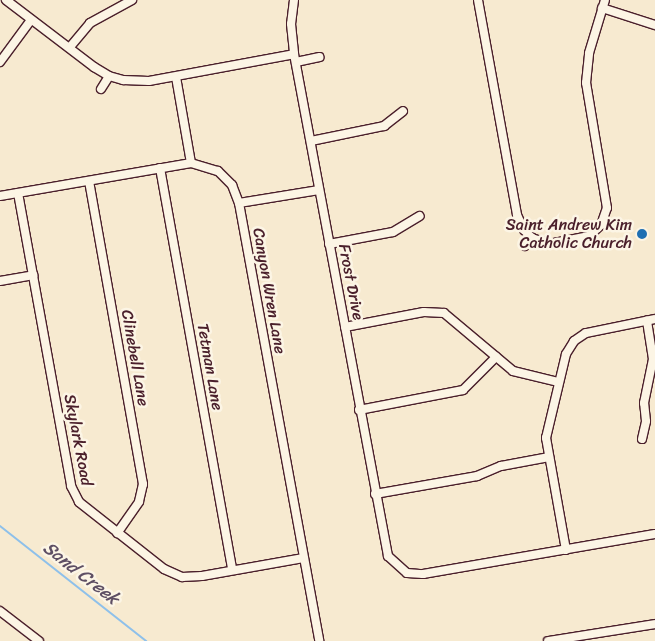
<!DOCTYPE html>
<style>
body{margin:0}
#map{position:relative;width:655px;height:641px;overflow:hidden;background:#f7ead0;font-family:Sriracha,sans-serif}
div>[style]{position:absolute}
.stream>*{height:2px;margin:-1px;padding:0 1px;transform-origin:1px;border-radius:1px;background:#8ec0ea}
.roads{filter:drop-shadow(1px 0 #4a1f2b) drop-shadow(-1px 0 #4a1f2b) drop-shadow(0 1px #4a1f2b) drop-shadow(0 -1px #4a1f2b)}
.street>*{height:8px;margin:-4px;padding:0 4px;transform-origin:4px;border-radius:4px;background:#fcf5e5}
.dots>*{width:14px;height:14px;translate:-50% -50%;box-sizing:border-box;border:2px solid #fcf5e5;border-radius:50%}
span{translate:-50% -50%;white-space:nowrap;text-align:center;line-height:1.15;-webkit-text-stroke:5px #fcf5e5;paint-order:stroke}
.poi-label{font-size:16px;color:#4a1f2b}
.right{translate:-100% -50%;text-align:right}
.street-label{font-size:16px;color:#4a1f2b}
.water-label{font-size:18px;color:#5e4f64;font-style:italic}
</style>
<div id="map">
<div class="stream">
<div style="left:0;top:526px;width:186px;rotate:38.2deg"></div>
</div>
<div class="roads">
<div class="street">
<div style="left:6px;top:0;width:111px;rotate:37.3deg"></div>
<div style="left:94px;top:67px;width:17px;rotate:31deg"></div>
<div style="left:109px;top:76px;width:15px;rotate:16deg"></div>
<div style="left:123px;top:80px;width:26px;rotate:2deg"></div>
<div style="left:149px;top:81px;width:147px;rotate:-10.5deg"></div>
<div style="left:294px;top:0;width:24px;rotate:97deg"></div>
<div style="left:291px;top:24px;width:30px;rotate:84deg"></div>
<div style="left:294px;top:54px;width:511px;rotate:79.39deg"></div>
<div style="left:388px;top:556px;width:25px;rotate:42deg"></div>
<div style="left:407px;top:573px;width:16px;rotate:4deg"></div>
<div style="left:423px;top:574px;width:235px;rotate:-9.8deg"></div>
<div style="left:478px;top:0;width:219px;rotate:79.7deg"></div>
<div style="left:517px;top:215px;width:17px;rotate:65deg"></div>
<div style="left:524px;top:230px;width:11px;rotate:45deg"></div>
<div style="left:532px;top:238px;width:18px;rotate:19deg"></div>
<div style="left:549px;top:244px;width:41px;rotate:-11.3deg"></div>
<div style="left:589px;top:236px;width:16px;rotate:-43deg"></div>
<div style="left:601px;top:225px;width:18px;rotate:-71deg"></div>
<div style="left:607px;top:208px;width:127px;rotate:-99.5deg"></div>
<div style="left:586px;top:83px;width:30px;rotate:-84deg"></div>
<div style="left:589px;top:53px;width:55px;rotate:-73.2deg"></div>
<div style="left:602px;top:8px;width:56px;rotate:17.8deg"></div>
<div style="left:70px;top:47px;width:31px;rotate:-50deg"></div>
<div style="left:90px;top:23px;width:48px;rotate:-28.7deg"></div>
<div style="left:0;top:62px;width:52px;rotate:-53.6deg"></div>
<div style="left:296px;top:62px;width:24px;rotate:-12deg"></div>
<div style="left:176px;top:77px;width:87px;rotate:80.1deg"></div>
<div style="left:101px;top:89px;width:15px;rotate:-58deg"></div>
<div style="left:311px;top:141px;width:75px;rotate:-11.6deg"></div>
<div style="left:384px;top:126px;width:24px;rotate:-38deg"></div>
<div style="left:160px;top:168px;width:408px;rotate:79.8deg"></div>
<div style="left:89px;top:181px;width:308px;rotate:79.9deg"></div>
<div style="left:143px;top:484px;width:18px;rotate:103deg"></div>
<div style="left:139px;top:502px;width:38px;rotate:125deg"></div>
<div style="left:18px;top:193px;width:298px;rotate:79.7deg"></div>
<div style="left:71px;top:486px;width:18px;rotate:63deg"></div>
<div style="left:79px;top:502px;width:108px;rotate:38.2deg"></div>
<div style="left:164px;top:569px;width:20px;rotate:24deg"></div>
<div style="left:182px;top:577px;width:20px;rotate:-3deg"></div>
<div style="left:202px;top:576px;width:103px;rotate:-10.1deg"></div>
<div style="left:0;top:196px;width:194px;rotate:-9.8deg"></div>
<div style="left:191px;top:163px;width:28px;rotate:17deg"></div>
<div style="left:218px;top:171px;width:20px;rotate:45deg"></div>
<div style="left:232px;top:185px;width:19px;rotate:69deg"></div>
<div style="left:239px;top:203px;width:445px;rotate:79.6deg"></div>
<div style="left:239px;top:203px;width:81px;rotate:-9.2deg"></div>
<div style="left:329px;top:244px;width:65px;rotate:-10.6deg"></div>
<div style="left:393px;top:232px;width:31px;rotate:-31deg"></div>
<div style="left:525px;top:246px;width:11px;rotate:-49deg"></div>
<div style="left:0;top:281px;width:34px;rotate:-10deg"></div>
<div style="left:345px;top:327px;width:80px;rotate:-10.8deg"></div>
<div style="left:424px;top:312px;width:20px;rotate:3deg"></div>
<div style="left:444px;top:313px;width:90px;rotate:40deg"></div>
<div style="left:513px;top:371px;width:46px;rotate:13.7deg"></div>
<div style="left:359px;top:410px;width:106px;rotate:-10.9deg"></div>
<div style="left:463px;top:390px;width:47px;rotate:-45deg"></div>
<div style="left:642px;top:439px;width:18px;rotate:-77deg"></div>
<div style="left:646px;top:421px;width:18px;rotate:-96deg"></div>
<div style="left:644px;top:403px;width:45px;rotate:-78.4deg"></div>
<div style="left:653px;top:359px;width:39px;rotate:-99deg"></div>
<div style="left:375px;top:494px;width:104px;rotate:-10deg"></div>
<div style="left:477px;top:476px;width:26px;rotate:-23deg"></div>
<div style="left:501px;top:466px;width:49px;rotate:-10.6deg"></div>
<div style="left:566px;top:550px;width:114px;rotate:-100.1deg"></div>
<div style="left:546px;top:438px;width:86px;rotate:-76.6deg"></div>
<div style="left:566px;top:354px;width:15px;rotate:-58deg"></div>
<div style="left:574px;top:341px;width:14px;rotate:-34deg"></div>
<div style="left:586px;top:333px;width:70px;rotate:-11.5deg"></div>
<div style="left:0;top:611px;width:49px;rotate:37.6deg"></div>
<div style="left:548px;top:641px;width:108px;rotate:-9deg"></div>
</div>
</div>
<div class="dots">
<div style="left:642px;top:234px;background:#1f6fb2"></div>
</div>
<div class="poi-label">
<span class="right" style="left:632px;top:234px">Saint Andrew Kim<br>Catholic Church</span>
</div>
<div class="street-label">
<span style="left:351px;top:282px;rotate:79deg">Frost Drive</span>
<span style="left:269px;top:291px;rotate:80deg">Canyon Wren Lane</span>
<span style="left:135px;top:358px;rotate:80deg">Clinebell Lane</span>
<span style="left:210px;top:367px;rotate:80deg">Tetman Lane</span>
<span style="left:78px;top:440px;rotate:79deg">Skylark Road</span>
</div>
<div class="water-label">
<span style="left:81px;top:573px;rotate:38deg">Sand Creek</span>
</div>
</div>
